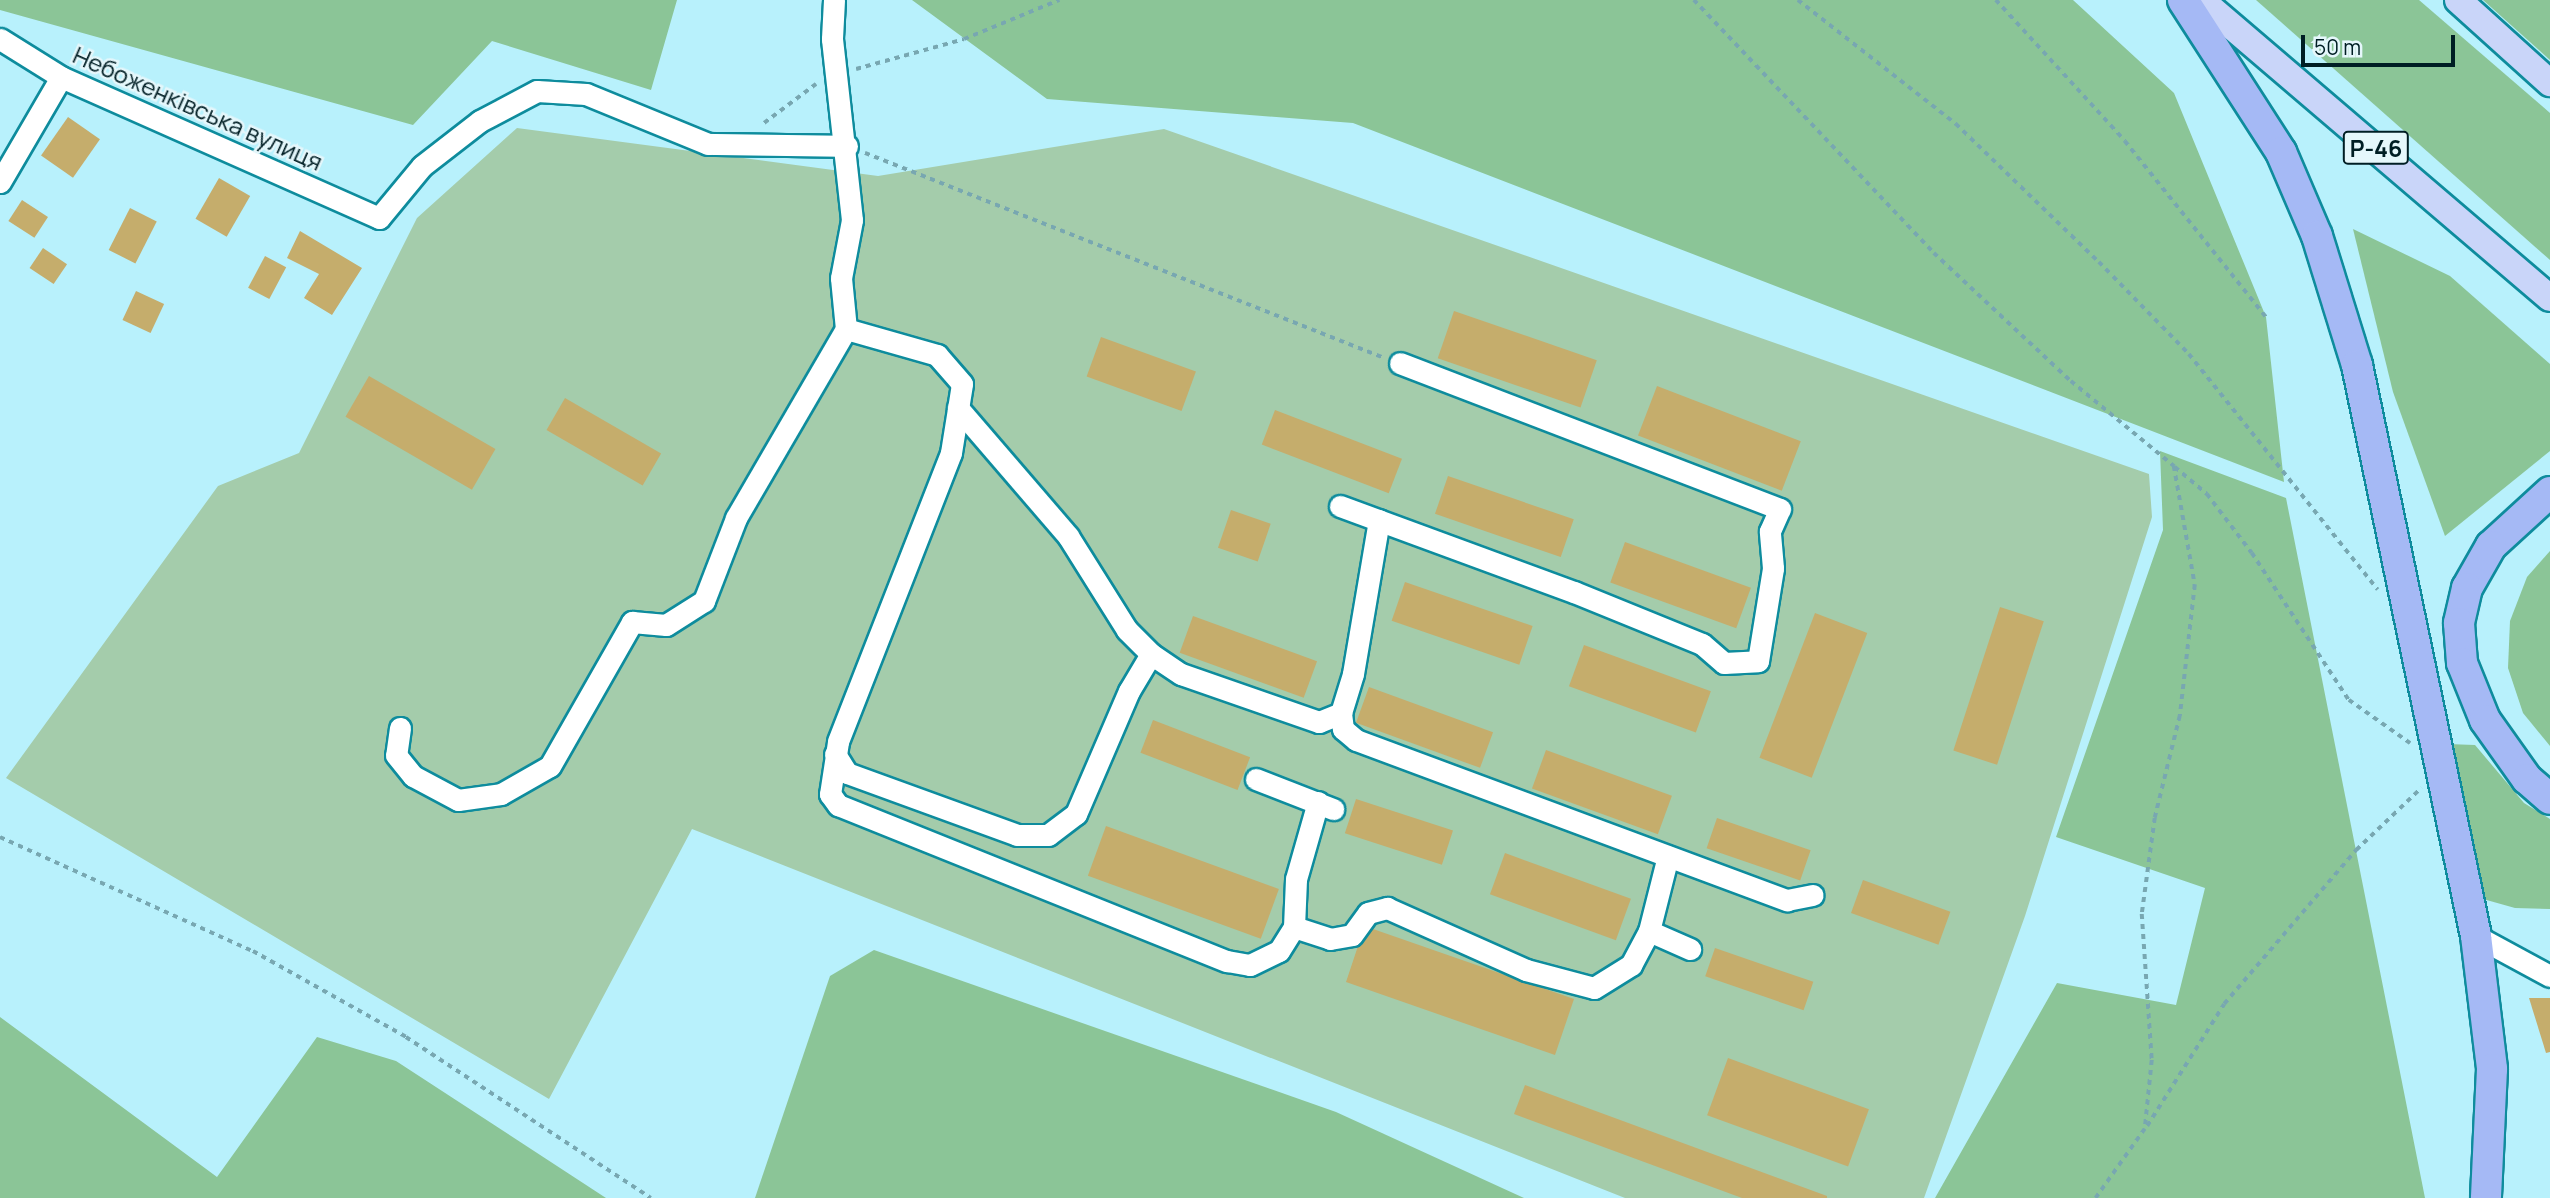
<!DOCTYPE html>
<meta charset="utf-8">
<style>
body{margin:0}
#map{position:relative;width:2550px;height:1198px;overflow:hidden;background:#b8f1fc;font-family:Manrope,sans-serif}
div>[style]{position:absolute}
.green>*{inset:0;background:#a4ccab}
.forest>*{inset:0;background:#8bc597}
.building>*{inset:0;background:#c5ad6c;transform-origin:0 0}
.path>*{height:3.5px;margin-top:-1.75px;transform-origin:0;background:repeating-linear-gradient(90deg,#78a7b1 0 5px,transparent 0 10px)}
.roads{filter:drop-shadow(2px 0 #0e8c9d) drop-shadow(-2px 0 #0e8c9d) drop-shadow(0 2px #0e8c9d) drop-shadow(0 -2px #0e8c9d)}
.minor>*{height:21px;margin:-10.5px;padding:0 10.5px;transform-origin:10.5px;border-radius:10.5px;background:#fff}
.major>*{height:26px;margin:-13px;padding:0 13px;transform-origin:13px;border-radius:13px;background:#c9d5f9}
.highway>*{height:30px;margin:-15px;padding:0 15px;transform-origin:15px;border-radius:15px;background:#a5b9f5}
span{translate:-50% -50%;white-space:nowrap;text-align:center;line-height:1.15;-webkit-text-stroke:5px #e5f7fb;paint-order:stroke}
.shield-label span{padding:2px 5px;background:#e5f7fb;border:2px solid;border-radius:5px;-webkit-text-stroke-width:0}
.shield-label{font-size:23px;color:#001e24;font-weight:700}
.street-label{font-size:24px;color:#001e24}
.scale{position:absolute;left:2301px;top:35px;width:154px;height:32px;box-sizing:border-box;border:4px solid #001e24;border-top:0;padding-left:9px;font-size:21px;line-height:24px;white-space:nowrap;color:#001e24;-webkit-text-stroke:5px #e5f7fb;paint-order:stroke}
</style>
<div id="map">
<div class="green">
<div style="clip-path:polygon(517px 128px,878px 176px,1164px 129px,2149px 474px,2152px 517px,2025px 916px,1924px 1198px,1625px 1198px,692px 829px,549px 1099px,6px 778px,218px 486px,299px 453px,417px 218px)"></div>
</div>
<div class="forest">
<div style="clip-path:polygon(0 0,677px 0,651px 90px,492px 41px,413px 125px,0 10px)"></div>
<div style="clip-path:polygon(912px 0,2073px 0,2174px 93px,2266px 317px,2284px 482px,1353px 123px,1047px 99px)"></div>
<div style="clip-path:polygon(2256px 0,2419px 0,2550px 113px,2550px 260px)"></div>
<div style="clip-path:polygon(2483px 0,2550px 0,2550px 60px)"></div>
<div style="clip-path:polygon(2353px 229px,2450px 276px,2550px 364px,2550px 451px,2445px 536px,2393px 392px)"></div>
<div style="clip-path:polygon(2160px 451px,2286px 498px,2425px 1198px,1935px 1198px,2057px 983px,2176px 1005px,2205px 888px,2056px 837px,2163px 530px)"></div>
<div style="clip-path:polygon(2550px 551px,2550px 746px,2523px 713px,2508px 668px,2510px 621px,2527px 577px)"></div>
<div style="clip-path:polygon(2447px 744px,2475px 745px,2524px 803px,2550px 819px,2550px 909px,2515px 908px,2483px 899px)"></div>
<div style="clip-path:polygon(874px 950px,1336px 1112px,1524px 1198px,755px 1198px,830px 976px)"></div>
<div style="clip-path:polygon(0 1017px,217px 1177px,317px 1037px,396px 1061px,606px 1198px,0 1198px)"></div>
</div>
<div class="building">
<div style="left:68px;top:117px;width:39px;height:47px;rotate:35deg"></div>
<div style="left:219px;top:178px;width:36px;height:47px;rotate:30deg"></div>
<div style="left:22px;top:200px;width:31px;height:25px;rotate:33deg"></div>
<div style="left:130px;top:208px;width:30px;height:47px;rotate:27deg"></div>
<div style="clip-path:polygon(300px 231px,362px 268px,332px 315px,304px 298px,319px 274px,287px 258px)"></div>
<div style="left:43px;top:248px;width:29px;height:24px;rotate:34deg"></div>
<div style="left:265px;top:256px;width:24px;height:36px;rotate:28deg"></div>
<div style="left:136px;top:291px;width:31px;height:32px;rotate:25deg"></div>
<div style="left:1454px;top:311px;width:151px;height:50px;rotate:19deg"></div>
<div style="left:1101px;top:337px;width:101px;height:42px;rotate:20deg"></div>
<div style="left:369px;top:376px;width:146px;height:47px;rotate:30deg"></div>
<div style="left:1657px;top:386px;width:154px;height:53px;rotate:21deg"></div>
<div style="left:565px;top:398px;width:111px;height:37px;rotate:30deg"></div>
<div style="left:1275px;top:410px;width:136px;height:37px;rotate:21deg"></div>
<div style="left:1448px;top:476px;width:133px;height:40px;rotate:19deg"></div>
<div style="left:1231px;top:510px;width:42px;height:40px;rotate:19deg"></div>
<div style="left:1625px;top:542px;width:134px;height:43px;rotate:20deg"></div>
<div style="left:1405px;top:582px;width:135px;height:41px;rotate:19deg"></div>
<div style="left:2000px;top:607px;width:46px;height:151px;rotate:18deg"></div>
<div style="left:1815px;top:613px;width:56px;height:155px;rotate:21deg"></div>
<div style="left:1193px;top:616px;width:132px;height:39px;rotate:20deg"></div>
<div style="left:1584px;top:645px;width:135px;height:44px;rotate:20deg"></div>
<div style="left:1369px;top:687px;width:132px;height:38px;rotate:20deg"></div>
<div style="left:1153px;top:720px;width:104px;height:35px;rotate:21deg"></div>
<div style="left:1546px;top:750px;width:134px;height:41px;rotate:20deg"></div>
<div style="left:1356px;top:799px;width:102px;height:36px;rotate:18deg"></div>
<div style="left:1717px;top:818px;width:99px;height:32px;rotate:19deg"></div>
<div style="left:1106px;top:826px;width:184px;height:53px;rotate:20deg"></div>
<div style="left:1505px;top:853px;width:134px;height:44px;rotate:20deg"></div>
<div style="left:1863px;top:880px;width:93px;height:35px;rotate:20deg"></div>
<div style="clip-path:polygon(1373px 929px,1574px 999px,1555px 1055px,1346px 982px,1358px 946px)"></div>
<div style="left:1715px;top:948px;width:104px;height:30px;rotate:19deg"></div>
<div style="clip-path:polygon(2529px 998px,2550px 998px,2550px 1052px,2546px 1053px)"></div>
<div style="left:1728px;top:1058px;width:150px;height:61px;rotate:20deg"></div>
<div style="clip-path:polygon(1525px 1085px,1827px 1196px,1827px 1198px,1742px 1198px,1514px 1114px)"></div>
</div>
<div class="path">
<div style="left:1694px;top:0;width:349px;rotate:46.5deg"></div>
<div style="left:1934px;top:253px;width:187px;rotate:43.1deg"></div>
<div style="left:2071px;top:381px;width:134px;rotate:39.5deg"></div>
<div style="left:2174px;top:466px;width:121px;rotate:80deg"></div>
<div style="left:2195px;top:585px;width:132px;rotate:96.5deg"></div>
<div style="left:2180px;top:716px;width:105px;rotate:103.8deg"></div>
<div style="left:2155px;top:818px;width:97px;rotate:97.7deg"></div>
<div style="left:2142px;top:914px;width:146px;rotate:86.1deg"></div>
<div style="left:2152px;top:1060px;width:69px;rotate:95.8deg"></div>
<div style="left:2145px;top:1129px;width:85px;rotate:125.4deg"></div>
<div style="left:1798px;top:0;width:201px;rotate:38.1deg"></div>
<div style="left:1956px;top:124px;width:199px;rotate:44deg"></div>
<div style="left:2099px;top:262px;width:129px;rotate:45.6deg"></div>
<div style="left:2189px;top:354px;width:302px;rotate:51.3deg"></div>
<div style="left:1996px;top:0;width:191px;rotate:47.5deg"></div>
<div style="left:2125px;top:141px;width:226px;rotate:51.3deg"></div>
<div style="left:856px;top:69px;width:112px;rotate:-15.5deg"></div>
<div style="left:964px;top:39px;width:103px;rotate:-22.3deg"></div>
<div style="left:764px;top:123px;width:65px;rotate:-36.9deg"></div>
<div style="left:865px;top:153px;width:556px;rotate:21.53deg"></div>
<div style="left:2175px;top:467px;width:42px;rotate:40.2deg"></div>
<div style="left:2207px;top:494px;width:74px;rotate:52.7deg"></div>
<div style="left:2252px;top:553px;width:176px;rotate:56.6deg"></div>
<div style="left:2349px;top:700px;width:75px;rotate:35.2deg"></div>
<div style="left:0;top:837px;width:277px;rotate:24.3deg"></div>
<div style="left:253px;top:951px;width:176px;rotate:29.3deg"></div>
<div style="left:406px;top:1037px;width:293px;rotate:33.3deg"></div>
<div style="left:2147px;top:1126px;width:144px;rotate:-57.7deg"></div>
<div style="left:2224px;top:1004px;width:203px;rotate:-49.4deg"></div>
<div style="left:2356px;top:850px;width:90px;rotate:-43.6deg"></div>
</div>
<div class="roads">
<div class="minor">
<div style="left:834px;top:0;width:39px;rotate:93deg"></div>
<div style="left:832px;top:39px;width:182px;rotate:83.7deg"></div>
<div style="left:852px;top:220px;width:59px;rotate:100.7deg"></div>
<div style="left:841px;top:278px;width:51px;rotate:84.4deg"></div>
<div style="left:846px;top:329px;width:95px;rotate:15.9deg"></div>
<div style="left:937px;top:355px;width:38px;rotate:49deg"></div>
<div style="left:962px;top:384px;width:70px;rotate:99.1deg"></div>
<div style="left:951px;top:453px;width:310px;rotate:111.4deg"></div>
<div style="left:838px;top:742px;width:53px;rotate:98.7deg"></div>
<div style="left:830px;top:794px;width:14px;rotate:54deg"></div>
<div style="left:838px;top:805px;width:419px;rotate:21.9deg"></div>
<div style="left:1227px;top:961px;width:23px;rotate:10deg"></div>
<div style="left:1250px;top:965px;width:32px;rotate:-26deg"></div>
<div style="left:1279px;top:951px;width:28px;rotate:-58deg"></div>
<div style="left:1294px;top:927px;width:48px;rotate:-87.6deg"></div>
<div style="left:1296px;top:879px;width:80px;rotate:-74.1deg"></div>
<div style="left:0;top:39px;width:72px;rotate:31.9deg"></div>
<div style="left:61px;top:77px;width:348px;rotate:23.9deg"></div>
<div style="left:379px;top:218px;width:67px;rotate:-50.4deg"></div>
<div style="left:422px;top:166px;width:73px;rotate:-37.8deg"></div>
<div style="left:480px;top:121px;width:64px;rotate:-27.8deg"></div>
<div style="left:537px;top:91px;width:49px;rotate:3.5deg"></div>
<div style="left:586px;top:94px;width:132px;rotate:22.3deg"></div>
<div style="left:708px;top:144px;width:139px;rotate:0.8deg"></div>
<div style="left:0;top:182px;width:121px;rotate:-59.8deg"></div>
<div style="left:958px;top:408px;width:169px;rotate:49.3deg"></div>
<div style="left:1068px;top:536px;width:111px;rotate:57.9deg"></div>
<div style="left:1127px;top:630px;width:34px;rotate:45deg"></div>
<div style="left:1151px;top:654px;width:36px;rotate:34deg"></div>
<div style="left:1181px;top:674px;width:146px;rotate:19.2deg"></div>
<div style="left:1319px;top:722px;width:24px;rotate:-22deg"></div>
<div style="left:1340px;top:506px;width:249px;rotate:20.2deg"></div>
<div style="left:1574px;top:592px;width:138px;rotate:22.1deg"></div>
<div style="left:1702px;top:644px;width:29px;rotate:41deg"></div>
<div style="left:1724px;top:663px;width:34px;rotate:-3deg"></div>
<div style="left:1758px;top:661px;width:94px;rotate:-80.8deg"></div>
<div style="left:1773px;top:568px;width:37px;rotate:-95deg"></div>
<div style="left:1770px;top:531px;width:24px;rotate:-66deg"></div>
<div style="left:1780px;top:509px;width:407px;rotate:-159deg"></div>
<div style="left:1379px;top:520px;width:156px;rotate:99.6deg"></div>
<div style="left:1353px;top:674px;width:41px;rotate:107.1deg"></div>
<div style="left:1341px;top:713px;width:16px;rotate:83deg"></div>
<div style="left:1343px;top:729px;width:17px;rotate:40deg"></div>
<div style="left:1356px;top:740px;width:460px;rotate:20.4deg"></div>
<div style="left:1787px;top:900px;width:26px;rotate:-11deg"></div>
<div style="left:400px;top:728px;width:27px;rotate:98deg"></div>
<div style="left:396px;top:755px;width:27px;rotate:51deg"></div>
<div style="left:413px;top:776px;width:51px;rotate:28.1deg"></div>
<div style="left:458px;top:800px;width:43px;rotate:-7.9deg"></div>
<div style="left:501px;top:794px;width:56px;rotate:-29.7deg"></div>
<div style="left:550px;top:766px;width:166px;rotate:-60.3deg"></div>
<div style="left:632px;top:622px;width:34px;rotate:5deg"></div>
<div style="left:666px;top:625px;width:45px;rotate:-32.3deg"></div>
<div style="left:704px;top:601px;width:89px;rotate:-68.9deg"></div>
<div style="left:736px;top:518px;width:219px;rotate:-59.8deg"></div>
<div style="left:835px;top:754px;width:22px;rotate:58deg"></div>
<div style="left:847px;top:773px;width:181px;rotate:20deg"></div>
<div style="left:1017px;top:835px;width:31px"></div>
<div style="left:1048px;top:835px;width:35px;rotate:-37deg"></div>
<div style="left:1076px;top:814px;width:134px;rotate:-66.7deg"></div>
<div style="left:1129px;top:691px;width:43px;rotate:-59.3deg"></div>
<div style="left:1256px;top:779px;width:83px;rotate:21.3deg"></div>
<div style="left:1294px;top:927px;width:38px;rotate:18deg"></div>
<div style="left:1330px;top:939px;width:22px;rotate:-10deg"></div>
<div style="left:1352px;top:935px;width:27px;rotate:-54deg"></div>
<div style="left:1368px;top:913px;width:20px;rotate:-15deg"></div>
<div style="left:1387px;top:908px;width:152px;rotate:24deg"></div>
<div style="left:1526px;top:970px;width:70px;rotate:14.8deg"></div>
<div style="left:1594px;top:988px;width:44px;rotate:-31.9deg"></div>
<div style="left:1631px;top:965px;width:38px;rotate:-62deg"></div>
<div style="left:1649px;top:931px;width:77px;rotate:-75.8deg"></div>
<div style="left:1649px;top:931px;width:45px;rotate:23.7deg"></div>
<div style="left:2476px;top:936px;width:84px;rotate:28.4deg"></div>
</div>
<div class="major">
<div style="left:2201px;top:0;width:459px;rotate:40.5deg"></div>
<div style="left:2458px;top:0;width:124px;rotate:42.1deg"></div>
</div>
<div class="highway">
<div style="left:2183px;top:0;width:181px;rotate:57.2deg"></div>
<div style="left:2281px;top:152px;width:91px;rotate:66.8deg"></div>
<div style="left:2317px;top:236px;width:135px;rotate:72.8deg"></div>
<div style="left:2357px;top:365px;width:583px;rotate:78.23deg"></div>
<div style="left:2476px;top:936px;width:134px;rotate:83.1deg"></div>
<div style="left:2492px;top:1069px;width:129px;rotate:92.7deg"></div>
<div style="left:2550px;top:492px;width:80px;rotate:137.5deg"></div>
<div style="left:2491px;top:546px;width:48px;rotate:119.7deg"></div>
<div style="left:2467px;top:588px;width:36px;rotate:103deg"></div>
<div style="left:2459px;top:623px;width:40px;rotate:85.7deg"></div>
<div style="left:2462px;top:663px;width:61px;rotate:68deg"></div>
<div style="left:2485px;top:720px;width:72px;rotate:54.6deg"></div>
<div style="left:2527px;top:779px;width:30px;rotate:41deg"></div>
</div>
</div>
<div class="shield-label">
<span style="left:2376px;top:148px">Р-46</span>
</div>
<div class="street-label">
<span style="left:198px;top:108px;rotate:24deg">Небоженківська вулиця</span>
</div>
<div class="scale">50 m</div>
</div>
